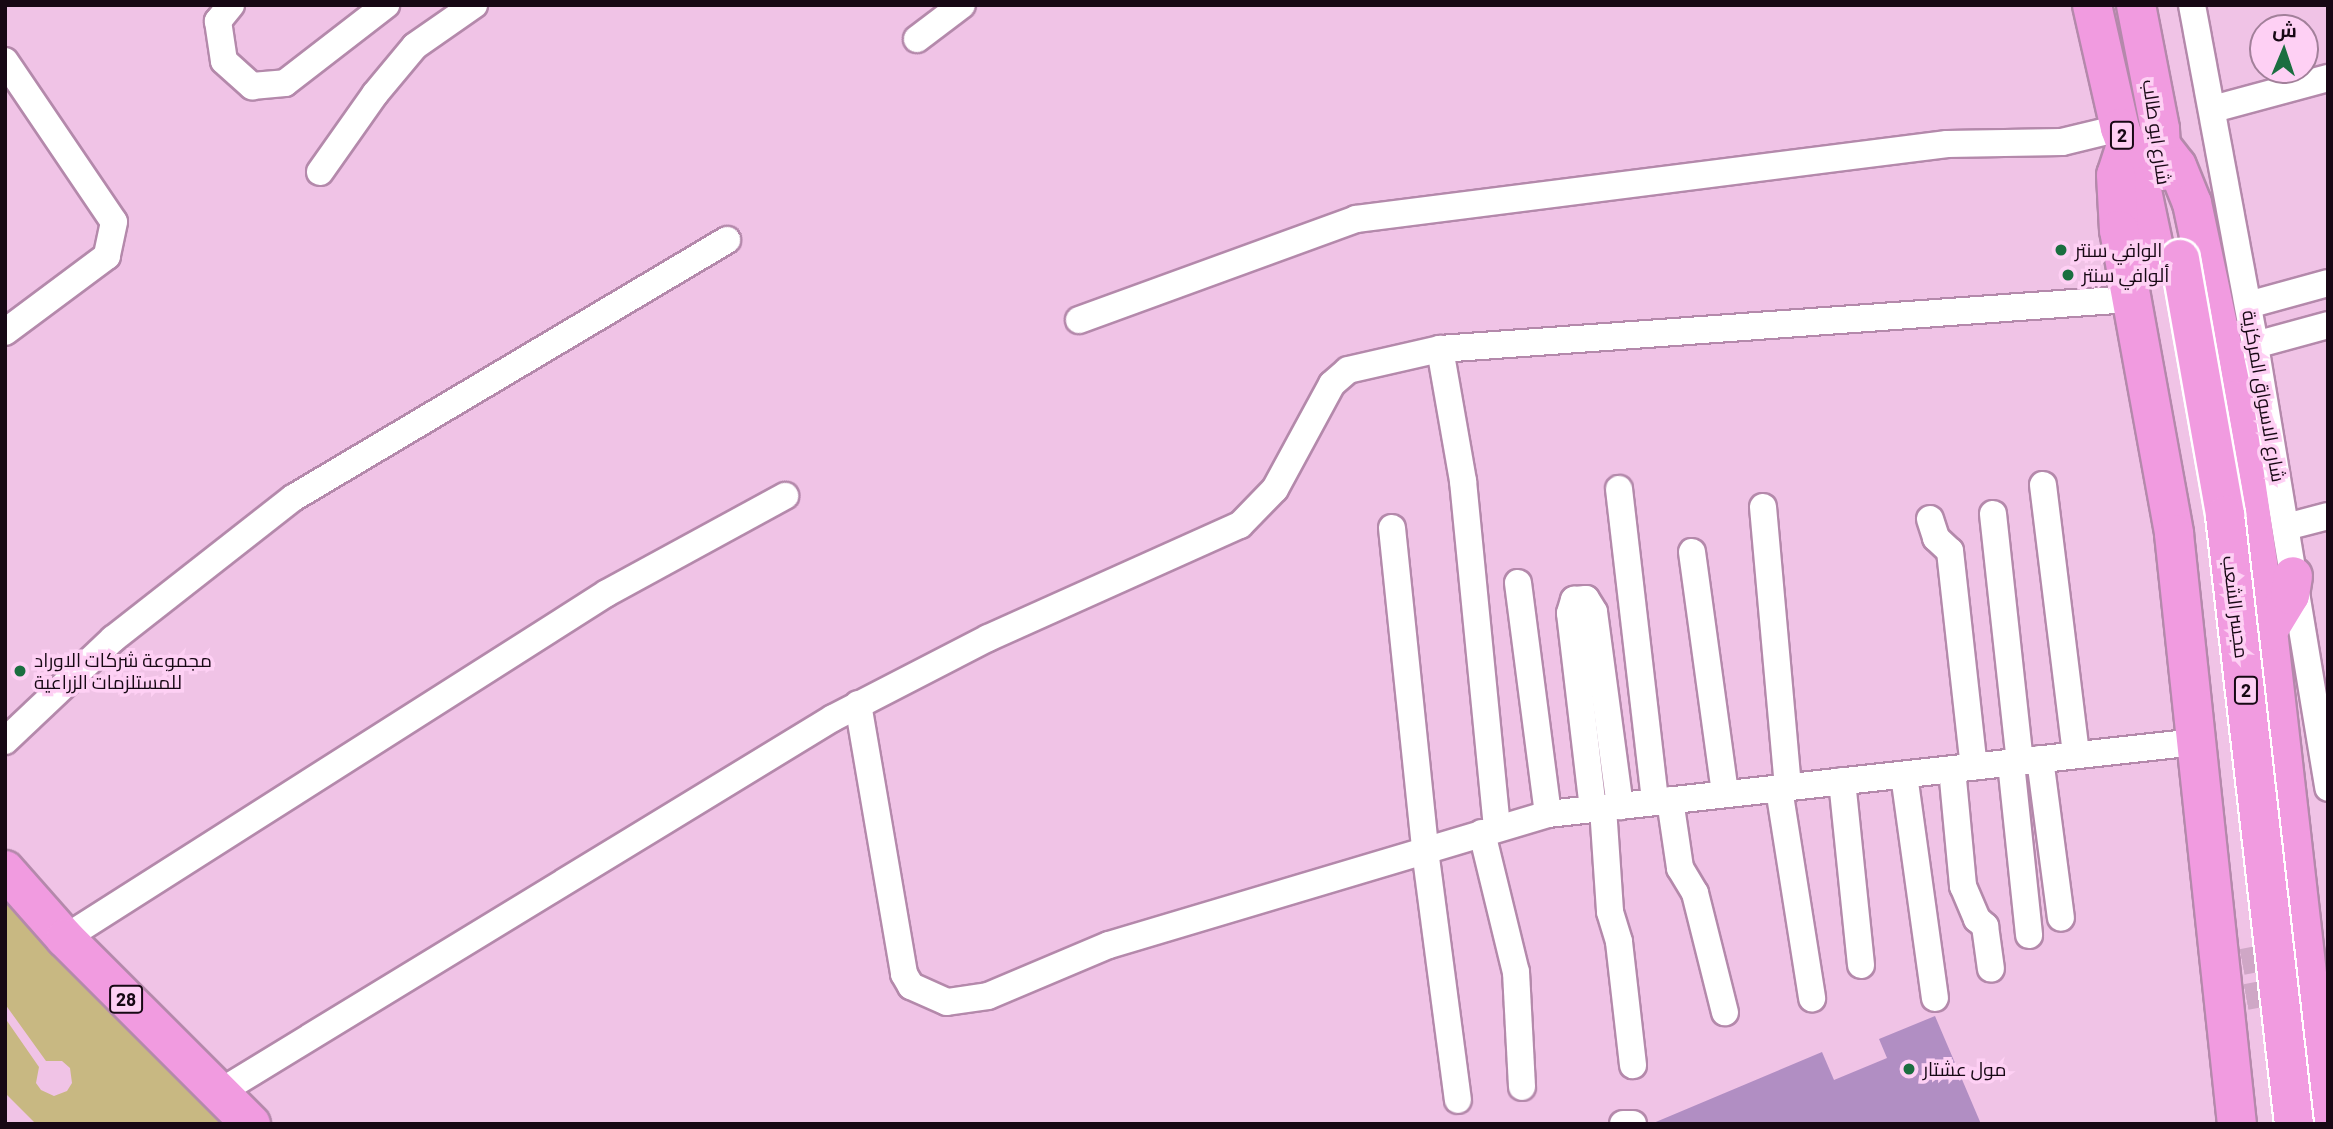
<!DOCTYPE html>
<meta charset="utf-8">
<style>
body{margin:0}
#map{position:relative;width:2333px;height:1129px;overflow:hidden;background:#f0c3e6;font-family:Barlow,Cairo,sans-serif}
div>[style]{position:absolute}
.green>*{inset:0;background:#c8b882}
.building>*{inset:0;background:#b18ec3}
.minor-tunnel>*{height:26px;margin-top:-13px;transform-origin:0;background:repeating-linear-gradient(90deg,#cfa7c6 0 26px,transparent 0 39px)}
.roads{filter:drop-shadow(2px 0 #b489ab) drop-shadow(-2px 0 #b489ab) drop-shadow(0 2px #b489ab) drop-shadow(0 -2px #b489ab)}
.minor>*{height:26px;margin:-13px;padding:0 13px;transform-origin:13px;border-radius:13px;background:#fff}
.highway>*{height:38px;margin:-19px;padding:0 19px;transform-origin:19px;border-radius:19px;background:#f19be0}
.bridges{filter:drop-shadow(2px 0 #fff) drop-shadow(-2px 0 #fff) drop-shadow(0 2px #fff) drop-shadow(0 -2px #fff)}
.highway-bridge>*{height:38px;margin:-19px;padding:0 19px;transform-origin:19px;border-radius:19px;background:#f19be0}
.dots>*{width:19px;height:19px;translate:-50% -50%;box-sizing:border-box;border:4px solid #fed0f4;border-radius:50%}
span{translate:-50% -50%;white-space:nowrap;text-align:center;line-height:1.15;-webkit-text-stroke:7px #fed0f4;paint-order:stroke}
.shield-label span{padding:2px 5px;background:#fed0f4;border:2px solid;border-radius:5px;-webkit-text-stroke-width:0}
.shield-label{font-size:18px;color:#170814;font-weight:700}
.street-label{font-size:19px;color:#170814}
.poi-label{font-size:19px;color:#170814}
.left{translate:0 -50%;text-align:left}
.frame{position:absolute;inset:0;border:7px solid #170814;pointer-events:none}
.north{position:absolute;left:2249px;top:14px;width:70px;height:70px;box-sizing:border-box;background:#fed0f4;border:2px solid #a2809a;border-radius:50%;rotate:2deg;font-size:19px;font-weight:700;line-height:28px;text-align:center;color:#170814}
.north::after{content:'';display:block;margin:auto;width:24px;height:32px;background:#1b6e40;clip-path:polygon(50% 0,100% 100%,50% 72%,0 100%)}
</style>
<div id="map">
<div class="green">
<div style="clip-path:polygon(5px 901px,228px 1124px,36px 1124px,5px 1093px,5px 1018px,39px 1067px,36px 1083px,41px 1090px,54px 1096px,67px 1091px,72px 1083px,70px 1068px,62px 1061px,46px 1061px,5px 1004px)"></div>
</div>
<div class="building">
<div style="clip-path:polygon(1935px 1016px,1981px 1124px,1651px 1124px,1822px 1052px,1834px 1080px,1887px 1058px,1879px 1039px)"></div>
</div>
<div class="minor-tunnel">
<div style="left:2242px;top:962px;width:47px;rotate:-11.1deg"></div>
<div style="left:2246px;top:997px;width:48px;rotate:-10.8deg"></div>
</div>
<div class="roads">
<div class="minor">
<div style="left:231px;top:5px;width:21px;rotate:129deg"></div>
<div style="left:218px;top:21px;width:40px;rotate:81.5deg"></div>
<div style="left:224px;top:61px;width:38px;rotate:42deg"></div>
<div style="left:252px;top:86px;width:33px;rotate:-5deg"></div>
<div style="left:285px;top:83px;width:128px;rotate:-37.7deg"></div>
<div style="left:2192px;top:5px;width:346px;rotate:79.5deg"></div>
<div style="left:2255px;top:345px;width:449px;rotate:80.6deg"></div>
<div style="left:917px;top:39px;width:56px;rotate:-37.1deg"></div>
<div style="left:5px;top:61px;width:194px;rotate:55.9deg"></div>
<div style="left:114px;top:222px;width:35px;rotate:102deg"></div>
<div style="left:107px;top:256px;width:127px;rotate:143.3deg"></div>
<div style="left:2213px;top:109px;width:119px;rotate:-15.1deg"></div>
<div style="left:320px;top:172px;width:95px;rotate:-54.8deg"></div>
<div style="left:375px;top:94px;width:62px;rotate:-50.2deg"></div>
<div style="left:415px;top:46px;width:72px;rotate:-34.8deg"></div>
<div style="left:2248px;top:305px;width:83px;rotate:-15.4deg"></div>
<div style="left:1079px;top:320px;width:295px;rotate:-20deg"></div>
<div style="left:1356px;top:219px;width:596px;rotate:-7.23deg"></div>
<div style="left:1947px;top:144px;width:115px;rotate:-1deg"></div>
<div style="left:2062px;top:142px;width:60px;rotate:-13.6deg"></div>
<div style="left:2255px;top:345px;width:76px;rotate:-15.3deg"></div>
<div style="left:1440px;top:349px;width:134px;rotate:80.1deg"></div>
<div style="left:1463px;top:481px;width:349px;rotate:84.4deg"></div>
<div style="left:2043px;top:485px;width:272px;rotate:83deg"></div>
<div style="left:1619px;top:489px;width:315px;rotate:83.4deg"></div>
<div style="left:1763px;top:507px;width:282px;rotate:84.9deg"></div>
<div style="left:1993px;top:514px;width:249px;rotate:83.8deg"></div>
<div style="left:1930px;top:519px;width:20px;rotate:72deg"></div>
<div style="left:1936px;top:538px;width:19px;rotate:43deg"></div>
<div style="left:1950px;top:551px;width:217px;rotate:83.7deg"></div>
<div style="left:2286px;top:527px;width:43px;rotate:-14.7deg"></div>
<div style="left:1392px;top:528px;width:324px;rotate:84.1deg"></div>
<div style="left:1425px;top:850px;width:252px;rotate:82.5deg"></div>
<div style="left:1692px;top:552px;width:244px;rotate:82.2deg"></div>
<div style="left:1518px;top:583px;width:233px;rotate:82.6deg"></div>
<div style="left:858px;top:704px;width:274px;rotate:80.3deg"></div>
<div style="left:904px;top:974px;width:14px;rotate:60deg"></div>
<div style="left:911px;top:986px;width:39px;rotate:24deg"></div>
<div style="left:947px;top:1002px;width:41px;rotate:-8.3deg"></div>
<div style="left:988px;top:996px;width:131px;rotate:-22.9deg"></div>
<div style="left:1109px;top:945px;width:458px;rotate:-16.6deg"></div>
<div style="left:1548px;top:814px;width:652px;rotate:-6.34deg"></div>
<div style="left:5px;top:741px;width:149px;rotate:-43.4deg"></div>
<div style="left:113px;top:639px;width:229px;rotate:-38.1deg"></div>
<div style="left:293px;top:498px;width:505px;rotate:-30.73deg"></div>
<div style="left:2040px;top:759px;width:160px;rotate:82.5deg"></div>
<div style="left:2011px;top:763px;width:173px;rotate:84deg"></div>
<div style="left:1952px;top:769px;width:118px;rotate:84.6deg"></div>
<div style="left:1963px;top:886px;width:36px;rotate:67deg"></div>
<div style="left:1977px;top:919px;width:11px;rotate:41deg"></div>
<div style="left:1985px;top:926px;width:43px;rotate:82.1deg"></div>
<div style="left:1904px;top:775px;width:225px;rotate:82.1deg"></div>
<div style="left:1842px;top:781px;width:185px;rotate:84.1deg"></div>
<div style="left:1779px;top:789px;width:212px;rotate:81deg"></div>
<div style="left:1670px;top:800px;width:69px;rotate:81.6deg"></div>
<div style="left:1680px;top:868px;width:29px;rotate:59deg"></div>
<div style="left:1695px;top:893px;width:123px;rotate:75.9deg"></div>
<div style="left:1603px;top:808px;width:104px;rotate:86.1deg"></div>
<div style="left:1610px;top:912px;width:31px;rotate:73deg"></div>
<div style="left:1619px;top:942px;width:124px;rotate:83.5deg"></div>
<div style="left:1593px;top:809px;width:197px;rotate:-96.7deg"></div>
<div style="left:1570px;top:613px;width:14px;rotate:-73deg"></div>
<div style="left:1574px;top:600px;width:12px;rotate:-5deg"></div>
<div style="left:1586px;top:599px;width:15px;rotate:58deg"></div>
<div style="left:1594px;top:612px;width:196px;rotate:82.4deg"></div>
<div style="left:1482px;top:833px;width:143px;rotate:76.3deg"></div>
<div style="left:1516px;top:972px;width:115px;rotate:87deg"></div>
<div style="left:65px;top:938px;width:642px;rotate:-32.48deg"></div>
<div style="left:607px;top:593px;width:203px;rotate:-28.6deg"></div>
<div style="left:220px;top:1092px;width:718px;rotate:-31.39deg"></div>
<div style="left:833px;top:718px;width:174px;rotate:-27.3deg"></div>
<div style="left:988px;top:638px;width:276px;rotate:-24.2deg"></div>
<div style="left:1240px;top:525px;width:50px;rotate:-45.8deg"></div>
<div style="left:1275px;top:489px;width:119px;rotate:-61.5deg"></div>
<div style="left:1332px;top:384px;width:21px;rotate:-41deg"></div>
<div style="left:1348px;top:370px;width:94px;rotate:-12.9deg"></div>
<div style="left:1440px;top:349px;width:691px;rotate:-4.15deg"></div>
<div style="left:1623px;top:1124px;width:10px"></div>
</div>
<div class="highway">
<div style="left:2092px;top:5px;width:126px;rotate:77.2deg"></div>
<div style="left:2120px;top:128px;width:62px;rotate:70.1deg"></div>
<div style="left:2141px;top:186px;width:78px;rotate:78.1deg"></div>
<div style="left:2136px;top:5px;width:126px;rotate:79deg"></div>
<div style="left:2160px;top:129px;width:42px;rotate:87.3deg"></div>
<div style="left:2162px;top:147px;width:24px;rotate:52deg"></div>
<div style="left:2177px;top:166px;width:40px;rotate:68deg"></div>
<div style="left:2192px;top:203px;width:201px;rotate:78deg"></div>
<div style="left:2234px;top:400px;width:233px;rotate:81.6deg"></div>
<div style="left:2268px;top:631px;width:496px;rotate:83.5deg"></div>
<div style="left:2125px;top:148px;width:28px;rotate:108deg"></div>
<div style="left:2116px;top:175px;width:55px;rotate:86.9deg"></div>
<div style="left:2119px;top:230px;width:309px;rotate:79.7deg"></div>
<div style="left:2174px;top:534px;width:593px;rotate:83.91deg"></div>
<div style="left:2268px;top:631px;width:42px;rotate:-58.6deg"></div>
<div style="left:2290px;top:595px;width:19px;rotate:-81deg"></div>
<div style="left:5px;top:870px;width:91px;rotate:48.6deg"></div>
<div style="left:65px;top:938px;width:263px;rotate:45deg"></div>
</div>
</div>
<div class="bridges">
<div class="highway-bridge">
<div style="left:2180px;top:259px;width:260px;rotate:80deg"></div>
<div style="left:2225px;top:515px;width:613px;rotate:83.54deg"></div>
</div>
</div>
<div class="dots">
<div style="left:2061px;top:250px;background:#1b6e40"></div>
<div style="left:2068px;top:275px;background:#1b6e40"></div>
<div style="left:20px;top:671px;background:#1b6e40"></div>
<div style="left:1909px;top:1069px;background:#1b6e40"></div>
</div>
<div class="shield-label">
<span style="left:2122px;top:135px">2</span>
<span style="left:2246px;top:690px">2</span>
<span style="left:126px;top:999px">28</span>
</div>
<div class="street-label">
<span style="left:2157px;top:132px;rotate:82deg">شارع ابو طالب</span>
<span style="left:2264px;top:396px;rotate:80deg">شارع الاسواق المركزية</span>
<span style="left:2236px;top:607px;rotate:83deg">مجسر الشعب</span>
</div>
<div class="poi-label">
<span class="left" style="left:2075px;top:250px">الوافي سنتر</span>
<span class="left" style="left:2082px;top:275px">ألوافي سنتر</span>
<span class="left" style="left:34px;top:671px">مجموعة شركات الاوراد<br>للمستلزمات الزراعية</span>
<span class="left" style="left:1923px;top:1069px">مول عشتار</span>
</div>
<div class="frame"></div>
<div class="north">ش</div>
</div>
